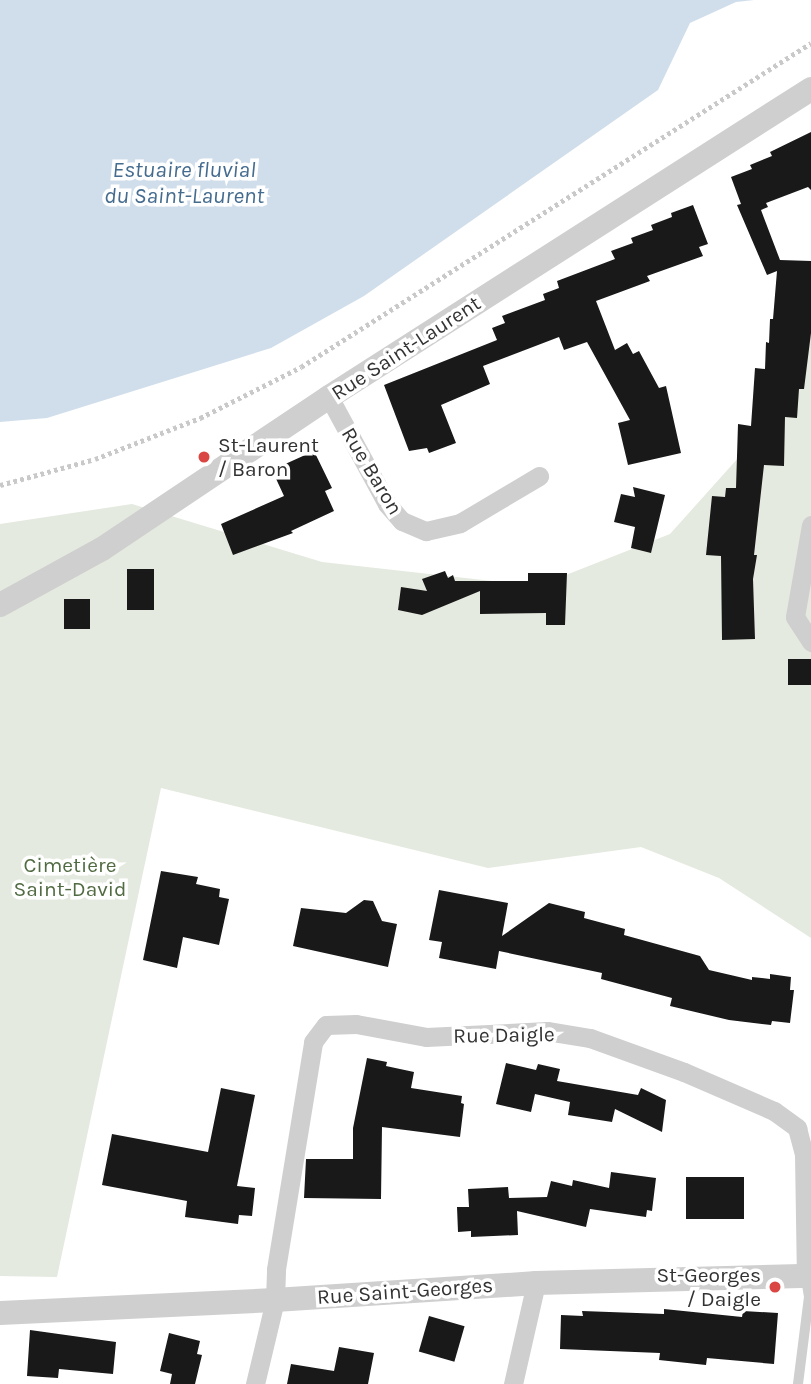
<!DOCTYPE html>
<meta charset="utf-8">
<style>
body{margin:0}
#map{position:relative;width:811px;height:1384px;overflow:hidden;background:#fff;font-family:Karla,sans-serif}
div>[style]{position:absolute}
.green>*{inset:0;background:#e4eadf}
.water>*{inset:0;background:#d0deeb}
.building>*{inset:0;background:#191919;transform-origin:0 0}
.path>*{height:4.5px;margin-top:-2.25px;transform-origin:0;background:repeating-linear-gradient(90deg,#c9c9c9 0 3.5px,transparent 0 7px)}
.service>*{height:10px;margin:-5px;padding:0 5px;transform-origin:5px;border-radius:5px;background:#cfcfcf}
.minor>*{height:19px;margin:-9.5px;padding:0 9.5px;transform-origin:9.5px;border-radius:9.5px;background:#cfcfcf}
.tertiary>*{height:24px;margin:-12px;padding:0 12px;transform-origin:12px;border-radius:12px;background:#cfcfcf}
.dots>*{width:19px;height:19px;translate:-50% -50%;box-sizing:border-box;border:4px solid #fff;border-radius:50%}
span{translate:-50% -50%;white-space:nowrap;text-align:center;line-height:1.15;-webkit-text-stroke:7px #fff;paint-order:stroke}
.street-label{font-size:21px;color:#323232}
.poi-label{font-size:21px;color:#323232}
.left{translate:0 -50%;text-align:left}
.right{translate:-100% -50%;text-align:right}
.park-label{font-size:21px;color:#516b42}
.water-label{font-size:23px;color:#456c8f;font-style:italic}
</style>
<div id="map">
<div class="green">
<div style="clip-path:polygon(811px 264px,811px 938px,719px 878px,641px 847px,488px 868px,161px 788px,57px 1277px,0 1276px,0 524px,132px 504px,322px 562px,538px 586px,670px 534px,748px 447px)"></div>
</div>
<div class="water">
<div style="clip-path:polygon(0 0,754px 0,736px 2px,690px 23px,658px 90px,364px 296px,271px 348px,47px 418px,0 422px)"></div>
</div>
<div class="building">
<div style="clip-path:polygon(811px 132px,811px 190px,808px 187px,766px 203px,768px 207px,761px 210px,780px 260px,811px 261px,811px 333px,804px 389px,799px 389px,797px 418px,785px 417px,784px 466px,764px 465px,754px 555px,757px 555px,753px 579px,755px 639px,722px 640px,721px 556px,706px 555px,712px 496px,725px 497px,726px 488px,736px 488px,738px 424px,751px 426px,755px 368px,765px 369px,766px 342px,769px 343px,770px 319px,773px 319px,777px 271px,767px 275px,737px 205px,741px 204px,731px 177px,752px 169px,750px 165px,772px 156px,770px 152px)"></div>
<div style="clip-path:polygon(693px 205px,708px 244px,699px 247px,703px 256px,647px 276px,650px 281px,596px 301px,615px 350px,627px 343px,633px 354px,639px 351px,659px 388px,666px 386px,681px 453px,628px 465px,618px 423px,630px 420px,587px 342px,564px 350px,559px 337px,483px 366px,490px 384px,441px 405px,456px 443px,429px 453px,427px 448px,409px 451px,384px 385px,497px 340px,492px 328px,505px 323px,502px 316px,545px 300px,543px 294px,559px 288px,557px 281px,615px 259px,611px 251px,633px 243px,631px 238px,653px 230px,651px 225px,672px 217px,671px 213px)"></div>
<div style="clip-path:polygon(314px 451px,332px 488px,325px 491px,334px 511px,291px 531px,293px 533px,233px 555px,221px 524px,284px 496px,272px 470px)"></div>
<div style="clip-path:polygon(633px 487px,665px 495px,651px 553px,631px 548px,635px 527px,614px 522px,621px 494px,635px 497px)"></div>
<div style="left:127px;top:569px;width:27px;height:41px"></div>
<div style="clip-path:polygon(445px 571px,448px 578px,453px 575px,455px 581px,528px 581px,528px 573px,567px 573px,565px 625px,546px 625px,546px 613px,480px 614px,480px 591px,422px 615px,398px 610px,401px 587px,427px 591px,422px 579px)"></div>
<div style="left:64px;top:599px;width:26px;height:30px"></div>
<div style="left:811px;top:659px;width:26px;height:23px;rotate:90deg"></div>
<div style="clip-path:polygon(161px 871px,198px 877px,196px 884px,220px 889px,219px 897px,229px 899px,219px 945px,183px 937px,177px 968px,143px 960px)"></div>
<div style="clip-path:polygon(439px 890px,508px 903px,502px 936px,549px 903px,585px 912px,584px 918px,625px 929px,624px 935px,700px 956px,709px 970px,752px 980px,752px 977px,770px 979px,770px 974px,791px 977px,790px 990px,794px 990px,790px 1023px,772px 1021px,771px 1025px,729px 1020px,670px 1006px,672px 998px,601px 979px,602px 973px,499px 951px,496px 969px,439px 958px,442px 942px,429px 940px)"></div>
<div style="clip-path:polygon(364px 900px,373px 901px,382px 921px,397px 924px,388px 967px,293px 946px,301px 908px,346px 913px)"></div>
<div style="clip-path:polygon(367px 1058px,387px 1062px,386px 1066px,414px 1072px,411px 1088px,462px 1096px,461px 1103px,464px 1104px,460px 1137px,382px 1127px,381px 1199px,304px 1198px,306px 1159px,353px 1159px,353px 1128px)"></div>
<div style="clip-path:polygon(506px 1063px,536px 1070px,538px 1064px,560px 1069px,557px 1081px,638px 1095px,641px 1088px,666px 1100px,662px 1132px,615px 1109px,612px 1122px,568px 1115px,570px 1102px,535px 1094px,531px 1112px,496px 1104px)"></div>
<div style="clip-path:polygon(221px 1088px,255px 1095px,237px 1186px,255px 1188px,252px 1216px,239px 1215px,238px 1224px,185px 1217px,187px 1201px,102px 1185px,112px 1134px,208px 1152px)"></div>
<div style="clip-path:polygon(611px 1172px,656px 1178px,652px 1211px,647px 1210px,646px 1217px,590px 1209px,586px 1227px,517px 1211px,518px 1235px,471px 1237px,471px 1231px,458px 1232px,457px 1207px,469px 1207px,468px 1189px,508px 1187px,509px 1198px,547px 1197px,551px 1181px,572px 1186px,573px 1180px,609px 1188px)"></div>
<div style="left:686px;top:1177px;width:58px;height:42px"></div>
<div style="clip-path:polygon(664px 1309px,742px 1317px,743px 1311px,778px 1313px,774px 1364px,707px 1358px,706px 1365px,659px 1360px,660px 1353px,560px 1349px,561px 1315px,583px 1316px,582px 1311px,664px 1314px)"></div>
<div style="left:429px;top:1316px;width:37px;height:37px;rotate:16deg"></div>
<div style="clip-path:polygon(30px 1330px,116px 1342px,113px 1374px,59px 1369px,58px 1378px,27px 1376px)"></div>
<div style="clip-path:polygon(169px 1333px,200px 1341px,197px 1354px,202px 1355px,195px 1384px,170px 1384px,172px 1374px,160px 1371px)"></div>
<div style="clip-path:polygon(339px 1347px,374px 1353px,368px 1384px,287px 1384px,291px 1364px,334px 1371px)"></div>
</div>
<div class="path">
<div style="left:0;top:485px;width:98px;rotate:-15.3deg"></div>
<div style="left:95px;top:459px;width:113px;rotate:-21.3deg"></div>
<div style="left:200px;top:418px;width:113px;rotate:-26.8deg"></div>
<div style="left:301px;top:367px;width:604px;rotate:-32.43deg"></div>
</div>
<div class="service">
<div style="left:798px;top:1384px;width:88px;rotate:-82.8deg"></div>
<div style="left:809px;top:1297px;width:20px;rotate:-99deg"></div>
</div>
<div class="minor">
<div style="left:329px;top:397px;width:122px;rotate:61.5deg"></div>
<div style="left:387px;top:504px;width:23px;rotate:49deg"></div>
<div style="left:402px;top:521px;width:26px;rotate:23deg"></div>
<div style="left:426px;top:531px;width:35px;rotate:-13deg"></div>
<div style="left:460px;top:523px;width:92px;rotate:-30.7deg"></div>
<div style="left:811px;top:525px;width:93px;rotate:99.9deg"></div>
<div style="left:795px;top:617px;width:30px;rotate:57deg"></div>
<div style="left:255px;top:1384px;width:86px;rotate:-76.6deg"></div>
<div style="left:275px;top:1300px;width:31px;rotate:-88deg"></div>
<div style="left:276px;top:1269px;width:230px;rotate:-80.7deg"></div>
<div style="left:313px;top:1042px;width:21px;rotate:-53deg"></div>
<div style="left:326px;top:1025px;width:30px;rotate:-2deg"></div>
<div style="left:356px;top:1024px;width:71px;rotate:10.5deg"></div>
<div style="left:426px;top:1037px;width:121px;rotate:-2.8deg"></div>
<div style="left:547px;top:1031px;width:44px;rotate:9.2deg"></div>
<div style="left:590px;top:1038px;width:100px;rotate:19.9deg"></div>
<div style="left:684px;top:1072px;width:98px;rotate:23.4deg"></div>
<div style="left:774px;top:1111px;width:29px;rotate:36deg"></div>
<div style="left:797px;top:1128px;width:27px;rotate:75deg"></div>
<div style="left:804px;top:1154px;width:122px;rotate:89.1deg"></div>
<div style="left:513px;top:1384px;width:104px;rotate:-77.2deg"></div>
</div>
<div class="tertiary">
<div style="left:0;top:605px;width:116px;rotate:-28.8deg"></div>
<div style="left:102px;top:549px;width:273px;rotate:-33.8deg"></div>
<div style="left:329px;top:397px;width:572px;rotate:-32.58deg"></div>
<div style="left:0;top:1313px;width:275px;rotate:-2.7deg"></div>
<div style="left:275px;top:1300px;width:262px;rotate:-3.7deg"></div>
<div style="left:536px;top:1283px;width:275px;rotate:-1.5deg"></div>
</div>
<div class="dots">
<div style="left:204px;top:457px;background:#d94644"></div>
<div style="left:775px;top:1287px;background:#d94644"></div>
</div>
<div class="street-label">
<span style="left:406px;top:348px;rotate:-33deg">Rue Saint-Laurent</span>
<span style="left:372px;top:471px;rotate:59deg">Rue Baron</span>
<span style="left:504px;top:1035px;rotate:-1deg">Rue Daigle</span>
<span style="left:405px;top:1291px;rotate:-4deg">Rue Saint-Georges</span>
</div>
<div class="poi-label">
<span class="left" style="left:218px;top:457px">St-Laurent<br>/ Baron</span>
<span class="right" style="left:761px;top:1287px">St-Georges<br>/ Daigle</span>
</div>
<div class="park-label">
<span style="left:70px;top:877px">Cimetière<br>Saint-David</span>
</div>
<div class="water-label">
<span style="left:184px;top:183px">Estuaire fluvial<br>du Saint-Laurent</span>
</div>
</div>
